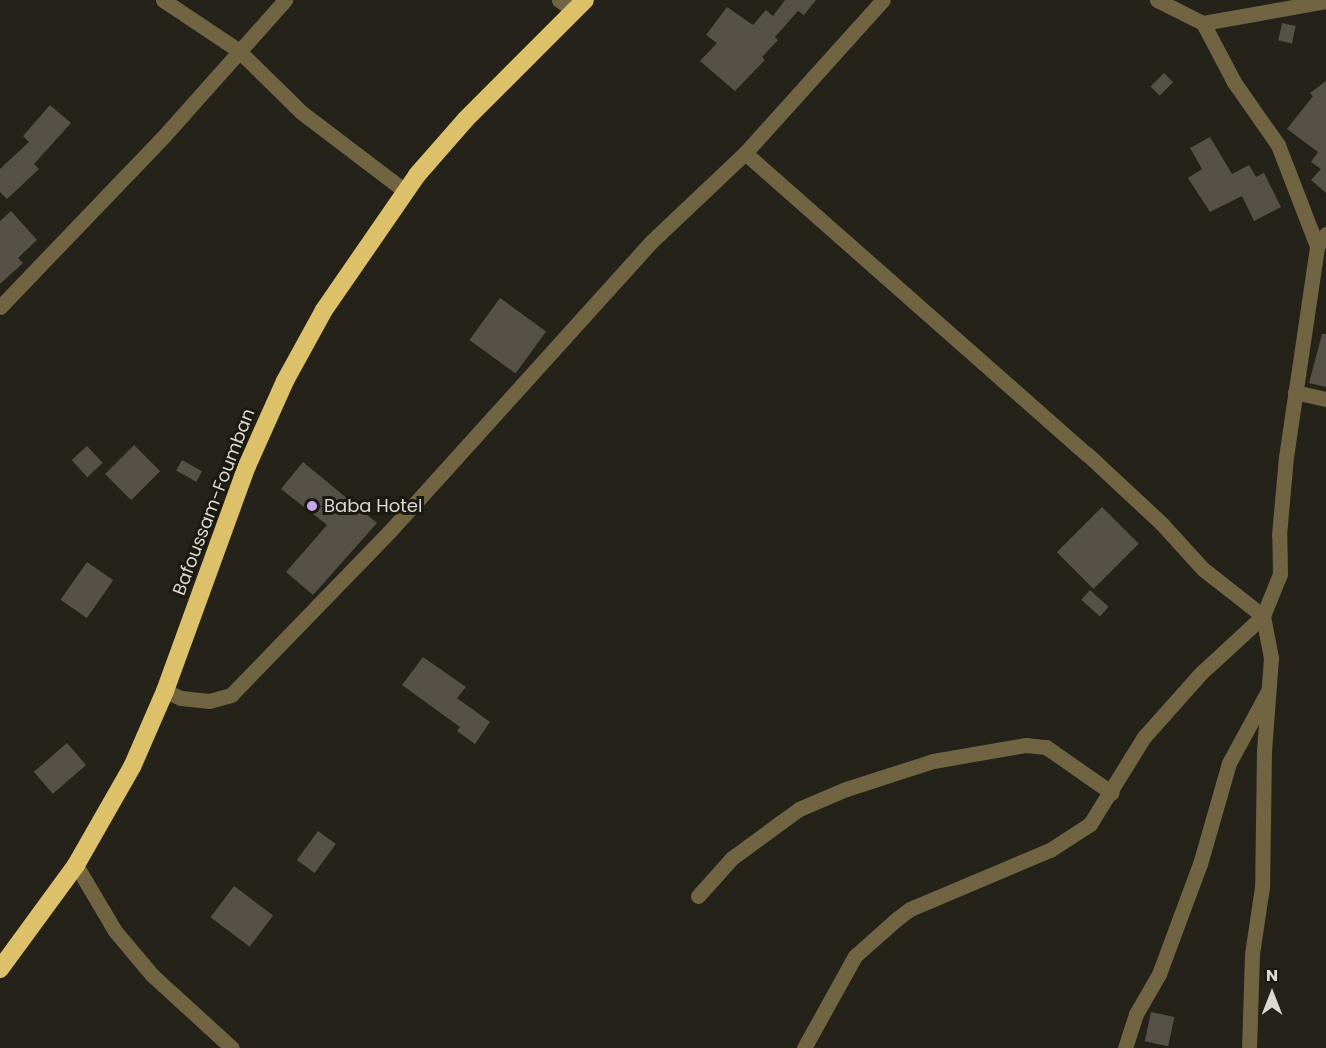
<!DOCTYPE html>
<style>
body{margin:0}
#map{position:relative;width:1326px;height:1048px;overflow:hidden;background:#252219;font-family:Poppins,sans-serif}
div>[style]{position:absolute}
.building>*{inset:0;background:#555147;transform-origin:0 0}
.minor>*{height:15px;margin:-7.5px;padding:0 7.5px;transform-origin:7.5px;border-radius:7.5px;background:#706443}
.highway>*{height:18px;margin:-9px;padding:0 9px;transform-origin:9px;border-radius:9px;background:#ddc06a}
.dots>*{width:16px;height:16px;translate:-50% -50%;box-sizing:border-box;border:3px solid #1c1910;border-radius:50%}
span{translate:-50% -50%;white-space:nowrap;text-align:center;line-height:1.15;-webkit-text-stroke:6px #1c1910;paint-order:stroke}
.street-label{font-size:18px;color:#dad8d2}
.poi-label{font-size:18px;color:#dad8d2}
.left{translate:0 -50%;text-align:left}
.north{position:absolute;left:1242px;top:964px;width:60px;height:60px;-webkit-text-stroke:4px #1c1910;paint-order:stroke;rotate:0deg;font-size:16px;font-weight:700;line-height:24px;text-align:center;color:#dad8d2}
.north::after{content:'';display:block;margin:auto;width:21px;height:27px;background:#dad8d2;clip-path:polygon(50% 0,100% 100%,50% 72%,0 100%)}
</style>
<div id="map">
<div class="building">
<div style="clip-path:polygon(785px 0,816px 0,804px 15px,798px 11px,775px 37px,778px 40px,762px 57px,765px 60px,735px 91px,700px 61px,717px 43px,706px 35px,727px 7px,753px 25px,766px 10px,773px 16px)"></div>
<div style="left:1282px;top:23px;width:14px;height:18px;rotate:12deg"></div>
<div style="left:1164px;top:73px;width:13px;height:19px;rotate:45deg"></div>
<div style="clip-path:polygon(1326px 81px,1326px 193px,1311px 180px,1321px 169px,1311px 162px,1318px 152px,1287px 129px,1313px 96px,1310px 93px)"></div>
<div style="clip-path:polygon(50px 105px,71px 123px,34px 164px,39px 169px,7px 199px,0 192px,0 169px,29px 142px,23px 136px)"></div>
<div style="clip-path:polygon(1210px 137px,1232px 174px,1249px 165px,1256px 177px,1264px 173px,1281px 207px,1254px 221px,1242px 196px,1210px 212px,1188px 178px,1202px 169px,1190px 148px)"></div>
<div style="clip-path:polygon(11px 211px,37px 240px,18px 258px,23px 263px,0 284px,0 221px)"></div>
<div style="left:500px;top:298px;width:57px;height:52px;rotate:36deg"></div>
<div style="clip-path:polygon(1322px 334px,1326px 334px,1326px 387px,1309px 383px)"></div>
<div style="left:134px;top:445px;width:37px;height:41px;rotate:45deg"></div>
<div style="left:87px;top:446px;width:23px;height:21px;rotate:47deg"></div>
<div style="left:182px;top:460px;width:23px;height:12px;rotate:29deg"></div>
<div style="clip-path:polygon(303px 462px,377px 523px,313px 595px,286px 572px,327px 525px,281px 489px)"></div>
<div style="left:1102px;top:507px;width:52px;height:64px;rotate:45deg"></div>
<div style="left:87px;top:562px;width:32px;height:46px;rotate:35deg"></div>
<div style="left:1090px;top:590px;width:25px;height:13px;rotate:42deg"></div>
<div style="clip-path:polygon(423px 657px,466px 687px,457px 698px,490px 722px,475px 744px,457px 731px,460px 727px,402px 685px)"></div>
<div style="left:67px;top:743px;width:29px;height:44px;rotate:49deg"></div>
<div style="left:318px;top:831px;width:22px;height:36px;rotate:36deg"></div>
<div style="left:234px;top:886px;width:49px;height:39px;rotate:37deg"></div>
<div style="left:1151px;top:1012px;width:24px;height:30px;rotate:12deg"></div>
</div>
<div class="minor">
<div style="left:163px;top:0;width:90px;rotate:33.7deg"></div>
<div style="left:238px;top:50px;width:88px;rotate:44.5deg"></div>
<div style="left:301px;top:112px;width:131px;rotate:37.2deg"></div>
<div style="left:559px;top:0;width:17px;rotate:36deg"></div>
<div style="left:1157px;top:0;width:51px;rotate:26.6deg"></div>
<div style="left:1203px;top:23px;width:125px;rotate:-10.1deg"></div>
<div style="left:1203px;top:23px;width:67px;rotate:62.3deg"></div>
<div style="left:1234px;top:82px;width:77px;rotate:55.1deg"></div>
<div style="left:1278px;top:145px;width:108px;rotate:68.9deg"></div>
<div style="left:745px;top:153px;width:456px;rotate:41.4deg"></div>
<div style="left:1087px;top:454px;width:103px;rotate:43deg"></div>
<div style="left:1162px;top:524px;width:61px;rotate:47.7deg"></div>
<div style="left:1203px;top:569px;width:76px;rotate:38.1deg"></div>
<div style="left:1263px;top:616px;width:43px;rotate:79.2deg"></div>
<div style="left:1271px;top:658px;width:93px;rotate:94.3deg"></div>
<div style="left:1264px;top:751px;width:136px;rotate:90.8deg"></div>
<div style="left:1262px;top:887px;width:68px;rotate:98.5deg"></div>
<div style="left:1252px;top:954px;width:94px;rotate:91.8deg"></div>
<div style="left:0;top:307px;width:237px;rotate:-46.2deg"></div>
<div style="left:164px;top:136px;width:182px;rotate:-48.3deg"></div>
<div style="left:1295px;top:392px;width:32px;rotate:13deg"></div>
<div style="left:165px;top:691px;width:17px;rotate:24deg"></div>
<div style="left:181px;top:698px;width:28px;rotate:6deg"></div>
<div style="left:209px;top:701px;width:23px;rotate:-15deg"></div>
<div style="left:231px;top:695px;width:227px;rotate:-45.9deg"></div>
<div style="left:389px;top:532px;width:392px;rotate:-47.9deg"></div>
<div style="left:652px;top:241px;width:128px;rotate:-43.4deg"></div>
<div style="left:745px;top:153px;width:206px;rotate:-48deg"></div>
<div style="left:76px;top:865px;width:77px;rotate:59.4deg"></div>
<div style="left:115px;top:931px;width:57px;rotate:49.9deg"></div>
<div style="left:152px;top:975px;width:108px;rotate:42.4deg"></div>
<div style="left:698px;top:896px;width:51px;rotate:-48.2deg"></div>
<div style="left:732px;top:858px;width:83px;rotate:-36.2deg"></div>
<div style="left:799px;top:809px;width:51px;rotate:-23.1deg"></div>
<div style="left:846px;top:789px;width:91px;rotate:-17.8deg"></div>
<div style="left:933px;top:761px;width:94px;rotate:-9.8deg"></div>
<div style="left:1026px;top:745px;width:20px;rotate:6deg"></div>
<div style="left:1046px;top:747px;width:80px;rotate:34.9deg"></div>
<div style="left:804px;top:1048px;width:105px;rotate:-61deg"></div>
<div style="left:855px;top:956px;width:57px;rotate:-41.5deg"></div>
<div style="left:898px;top:918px;width:15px;rotate:-37deg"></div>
<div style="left:910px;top:909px;width:152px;rotate:-22.9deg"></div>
<div style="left:1050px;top:850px;width:48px;rotate:-33deg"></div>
<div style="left:1090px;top:824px;width:102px;rotate:-58.2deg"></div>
<div style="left:1144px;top:737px;width:86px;rotate:-48.3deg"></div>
<div style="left:1201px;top:673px;width:84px;rotate:-42.6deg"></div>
<div style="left:1263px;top:616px;width:45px;rotate:-68deg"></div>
<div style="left:1280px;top:574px;width:39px;rotate:-91deg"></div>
<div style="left:1279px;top:535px;width:78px;rotate:-84.9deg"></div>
<div style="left:1286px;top:457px;width:213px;rotate:-81.6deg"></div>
<div style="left:1317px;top:246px;width:15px;rotate:-53deg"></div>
<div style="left:1125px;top:1048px;width:36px;rotate:-72deg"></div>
<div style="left:1136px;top:1014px;width:46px;rotate:-60.1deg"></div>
<div style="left:1159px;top:974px;width:117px;rotate:-69.6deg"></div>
<div style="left:1200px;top:864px;width:105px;rotate:-74deg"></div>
<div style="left:1229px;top:763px;width:80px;rotate:-61.5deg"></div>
</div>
<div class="highway">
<div style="left:0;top:969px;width:129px;rotate:-53.8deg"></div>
<div style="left:76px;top:865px;width:113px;rotate:-60.3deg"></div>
<div style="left:132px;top:767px;width:83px;rotate:-66.5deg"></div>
<div style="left:165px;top:691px;width:239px;rotate:-70deg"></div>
<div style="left:247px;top:466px;width:93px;rotate:-65.9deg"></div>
<div style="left:285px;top:381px;width:81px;rotate:-61.2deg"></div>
<div style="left:324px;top:310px;width:164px;rotate:-55.4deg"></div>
<div style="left:417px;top:175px;width:74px;rotate:-48.8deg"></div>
<div style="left:466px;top:119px;width:168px;rotate:-45deg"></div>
</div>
<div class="dots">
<div style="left:312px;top:506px;background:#c3a7f2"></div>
</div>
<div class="street-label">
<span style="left:214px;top:502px;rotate:-69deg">Bafoussam-Foumban</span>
</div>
<div class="poi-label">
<span class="left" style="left:324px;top:506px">Baba Hotel</span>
</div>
<div class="north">N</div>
</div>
